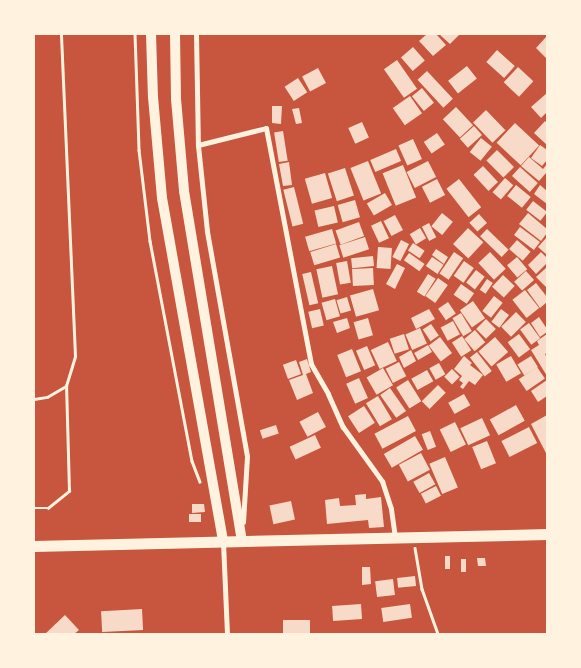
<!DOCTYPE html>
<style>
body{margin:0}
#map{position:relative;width:581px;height:668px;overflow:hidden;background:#c8553d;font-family:Helvetica,sans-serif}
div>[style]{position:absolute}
.building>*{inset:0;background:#f7dbc8;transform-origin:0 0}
.path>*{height:2.5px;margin:-1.25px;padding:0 1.25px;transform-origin:1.25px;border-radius:1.25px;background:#fff3e0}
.minor>*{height:5px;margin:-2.5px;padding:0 2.5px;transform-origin:2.5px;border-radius:2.5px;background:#fff3e0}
.secondary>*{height:10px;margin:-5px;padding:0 5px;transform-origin:5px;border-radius:5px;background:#fff3e0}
.primary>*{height:11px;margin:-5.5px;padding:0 5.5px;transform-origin:5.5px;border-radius:5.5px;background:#fff3e0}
span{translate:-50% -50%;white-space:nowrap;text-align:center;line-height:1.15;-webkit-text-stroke:4px #fff3e0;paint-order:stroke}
.frame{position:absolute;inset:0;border:35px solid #fff3e0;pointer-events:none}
</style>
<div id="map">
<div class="building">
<div style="clip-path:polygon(427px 34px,436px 34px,446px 45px,433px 56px,419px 41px)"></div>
<div style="clip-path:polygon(439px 34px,460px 34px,450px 44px)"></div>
<div style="clip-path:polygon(546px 37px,547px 38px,547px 59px,536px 48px)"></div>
<div style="left:413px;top:47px;width:18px;height:16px;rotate:49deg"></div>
<div style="left:497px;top:50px;width:24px;height:16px;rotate:42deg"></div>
<div style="left:397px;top:60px;width:35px;height:16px;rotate:55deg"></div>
<div style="left:467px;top:66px;width:16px;height:24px;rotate:52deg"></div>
<div style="left:518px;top:67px;width:21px;height:21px;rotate:43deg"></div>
<div style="left:318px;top:68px;width:17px;height:18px;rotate:62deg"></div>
<div style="left:427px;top:71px;width:38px;height:13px;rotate:47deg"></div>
<div style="left:298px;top:78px;width:17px;height:16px;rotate:57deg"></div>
<div style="left:422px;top:88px;width:19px;height:13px;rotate:51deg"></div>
<div style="clip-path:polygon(547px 93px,547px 112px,541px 118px,531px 107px)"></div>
<div style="left:410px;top:96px;width:21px;height:21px;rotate:55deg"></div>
<div style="clip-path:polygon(272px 106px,282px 106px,281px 124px,272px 123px)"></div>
<div style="left:456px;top:107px;width:25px;height:18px;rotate:47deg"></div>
<div style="clip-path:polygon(299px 108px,302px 123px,296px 124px,292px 109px)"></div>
<div style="left:486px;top:110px;width:28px;height:18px;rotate:46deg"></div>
<div style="clip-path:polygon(545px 121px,547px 123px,547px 145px,534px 133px)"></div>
<div style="left:362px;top:122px;width:17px;height:15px;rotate:66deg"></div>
<div style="left:515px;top:123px;width:33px;height:27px;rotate:43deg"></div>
<div style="left:474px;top:126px;width:12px;height:19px;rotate:48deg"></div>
<div style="left:283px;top:131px;width:30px;height:9px;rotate:81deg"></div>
<div style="left:437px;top:133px;width:14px;height:16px;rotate:56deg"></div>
<div style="left:481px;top:138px;width:14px;height:18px;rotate:39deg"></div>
<div style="left:413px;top:139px;width:22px;height:16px;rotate:66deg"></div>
<div style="clip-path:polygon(540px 145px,547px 150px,547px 160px,542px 166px,531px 158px)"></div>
<div style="left:396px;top:149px;width:13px;height:28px;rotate:67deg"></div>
<div style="left:497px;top:150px;width:24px;height:15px;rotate:45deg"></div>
<div style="clip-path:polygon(529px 157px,543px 169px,547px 164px,547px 172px,539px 181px,521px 166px)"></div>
<div style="left:368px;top:161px;width:35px;height:19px;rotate:68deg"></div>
<div style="left:428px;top:161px;width:18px;height:24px;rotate:63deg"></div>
<div style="clip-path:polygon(289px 162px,292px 185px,283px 186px,279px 164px)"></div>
<div style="left:403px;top:165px;width:35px;height:22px;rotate:68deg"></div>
<div style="left:483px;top:166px;width:22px;height:13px;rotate:47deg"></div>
<div style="left:520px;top:167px;width:24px;height:12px;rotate:42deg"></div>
<div style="left:345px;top:168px;width:29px;height:18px;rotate:72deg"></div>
<div style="left:325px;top:173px;width:26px;height:21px;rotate:74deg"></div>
<div style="left:505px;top:178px;width:11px;height:19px;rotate:41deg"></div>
<div style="left:437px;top:179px;width:18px;height:17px;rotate:63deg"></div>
<div style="left:459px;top:179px;width:36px;height:16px;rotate:52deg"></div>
<div style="left:516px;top:185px;width:19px;height:14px;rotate:39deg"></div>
<div style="clip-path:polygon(540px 185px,547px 191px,547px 204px,534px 194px)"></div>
<div style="left:294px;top:187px;width:38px;height:11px;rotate:76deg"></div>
<div style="left:385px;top:193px;width:14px;height:21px;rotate:60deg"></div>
<div style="left:355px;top:200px;width:18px;height:18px;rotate:74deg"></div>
<div style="left:533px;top:201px;width:18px;height:11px;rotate:38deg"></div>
<div style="left:334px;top:206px;width:17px;height:20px;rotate:77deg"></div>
<div style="left:442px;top:213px;width:14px;height:17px;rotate:39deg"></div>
<div style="clip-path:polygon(528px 213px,547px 229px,547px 233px,541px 241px,519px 224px)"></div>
<div style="left:479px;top:214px;width:12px;height:13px;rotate:48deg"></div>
<div style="left:395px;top:215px;width:17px;height:13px;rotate:62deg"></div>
<div style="left:381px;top:221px;width:19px;height:11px;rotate:65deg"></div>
<div style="left:359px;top:222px;width:15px;height:25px;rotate:70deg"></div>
<div style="left:429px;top:223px;width:16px;height:8px;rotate:63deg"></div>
<div style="left:520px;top:227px;width:25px;height:10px;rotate:37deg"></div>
<div style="left:420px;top:228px;width:12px;height:12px;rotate:59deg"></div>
<div style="left:468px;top:228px;width:21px;height:22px;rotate:43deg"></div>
<div style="left:332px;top:229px;width:15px;height:28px;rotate:74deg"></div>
<div style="left:487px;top:229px;width:30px;height:10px;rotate:44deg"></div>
<div style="left:365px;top:237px;width:13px;height:27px;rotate:72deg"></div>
<div style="clip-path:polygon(547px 237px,547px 255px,538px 247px)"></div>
<div style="left:401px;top:240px;width:9px;height:19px;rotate:27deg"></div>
<div style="left:517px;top:240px;width:18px;height:12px;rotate:41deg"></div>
<div style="left:413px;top:243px;width:14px;height:9px;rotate:34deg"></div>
<div style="left:336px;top:244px;width:14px;height:27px;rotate:73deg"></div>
<div style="left:378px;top:247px;width:14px;height:21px;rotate:4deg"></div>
<div style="clip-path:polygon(436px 249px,448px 257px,444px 264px,432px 255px)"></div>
<div style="left:454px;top:252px;width:11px;height:26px;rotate:34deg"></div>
<div style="left:490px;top:252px;width:23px;height:16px;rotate:47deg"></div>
<div style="clip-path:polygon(541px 252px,547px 258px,547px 263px,536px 274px,528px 265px)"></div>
<div style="left:409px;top:253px;width:19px;height:9px;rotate:35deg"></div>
<div style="left:373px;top:256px;width:10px;height:22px;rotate:84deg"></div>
<div style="left:432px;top:257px;width:14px;height:11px;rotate:34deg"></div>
<div style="left:517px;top:257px;width:16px;height:13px;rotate:50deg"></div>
<div style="left:347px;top:261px;width:22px;height:11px;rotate:80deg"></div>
<div style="left:464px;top:261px;width:12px;height:18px;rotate:35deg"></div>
<div style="clip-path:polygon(397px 264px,405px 268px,395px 289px,386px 284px)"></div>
<div style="left:332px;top:266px;width:29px;height:16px;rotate:78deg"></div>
<div style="clip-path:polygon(547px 267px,547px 286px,546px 287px,536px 277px)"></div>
<div style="left:373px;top:268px;width:17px;height:21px;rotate:87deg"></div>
<div style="left:476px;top:270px;width:11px;height:16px;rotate:38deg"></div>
<div style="left:526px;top:271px;width:12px;height:16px;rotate:48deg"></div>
<div style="left:311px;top:272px;width:32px;height:9px;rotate:77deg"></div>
<div style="left:428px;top:274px;width:9px;height:21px;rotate:32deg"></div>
<div style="left:503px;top:275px;width:16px;height:16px;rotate:43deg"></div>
<div style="left:438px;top:278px;width:12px;height:22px;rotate:35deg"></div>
<div style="left:487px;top:279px;width:7px;height:13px;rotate:34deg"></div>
<div style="clip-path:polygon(536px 283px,547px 297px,547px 302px,540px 308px,527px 290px)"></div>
<div style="left:461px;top:284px;width:16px;height:13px;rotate:35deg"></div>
<div style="left:373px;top:289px;width:22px;height:24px;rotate:74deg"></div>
<div style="left:525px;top:290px;width:23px;height:16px;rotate:52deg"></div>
<div style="left:494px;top:296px;width:11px;height:19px;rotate:38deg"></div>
<div style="left:347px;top:297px;width:14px;height:11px;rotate:73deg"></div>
<div style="left:335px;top:299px;width:18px;height:14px;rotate:74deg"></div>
<div style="left:473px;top:301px;width:21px;height:16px;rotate:55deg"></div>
<div style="left:448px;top:302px;width:14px;height:12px;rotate:56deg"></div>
<div style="left:320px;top:309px;width:17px;height:12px;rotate:77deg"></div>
<div style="clip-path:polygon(429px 309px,435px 319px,420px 327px,419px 324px,420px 327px,416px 329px,411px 318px)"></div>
<div style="left:501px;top:309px;width:10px;height:16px;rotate:37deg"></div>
<div style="left:516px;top:312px;width:14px;height:21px;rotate:45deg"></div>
<div style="left:461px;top:313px;width:21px;height:10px;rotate:59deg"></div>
<div style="clip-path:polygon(539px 317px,547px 329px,547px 332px,540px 337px,531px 323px)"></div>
<div style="clip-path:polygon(347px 318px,350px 328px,337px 333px,333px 322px)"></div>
<div style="left:368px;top:318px;width:18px;height:15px;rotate:74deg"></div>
<div style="left:486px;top:319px;width:14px;height:14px;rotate:45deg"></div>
<div style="left:453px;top:321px;width:15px;height:14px;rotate:62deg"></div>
<div style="left:529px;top:323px;width:19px;height:11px;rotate:54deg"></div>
<div style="left:431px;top:324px;width:14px;height:10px;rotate:56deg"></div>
<div style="left:420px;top:328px;width:17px;height:16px;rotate:66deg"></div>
<div style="left:475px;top:330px;width:16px;height:14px;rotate:50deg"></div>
<div style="left:404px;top:334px;width:16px;height:15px;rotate:72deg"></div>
<div style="left:519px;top:334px;width:19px;height:14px;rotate:54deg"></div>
<div style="clip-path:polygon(547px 334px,547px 353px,545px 354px,547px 358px,547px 376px,531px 350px,539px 345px,537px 341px)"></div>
<div style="left:462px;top:336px;width:17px;height:12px;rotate:57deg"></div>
<div style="left:440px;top:337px;width:20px;height:14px;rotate:53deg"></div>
<div style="left:495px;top:337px;width:20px;height:22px;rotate:49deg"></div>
<div style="left:388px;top:342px;width:21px;height:19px;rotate:65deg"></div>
<div style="left:428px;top:345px;width:8px;height:16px;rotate:60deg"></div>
<div style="left:367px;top:346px;width:21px;height:12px;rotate:67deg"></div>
<div style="left:352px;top:349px;width:24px;height:16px;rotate:68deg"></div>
<div style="clip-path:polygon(411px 350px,416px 361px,404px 368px,399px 357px)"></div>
<div style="left:477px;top:352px;width:24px;height:9px;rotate:52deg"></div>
<div style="clip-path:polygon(464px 356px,472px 363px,470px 365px,483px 375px,475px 385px,469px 381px,463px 389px,460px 387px,463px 383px,459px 380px,462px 376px,454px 369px)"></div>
<div style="left:511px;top:356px;width:20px;height:17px;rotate:60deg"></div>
<div style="left:531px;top:356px;width:13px;height:16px;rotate:58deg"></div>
<div style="clip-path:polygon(307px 359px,311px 372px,306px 374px,313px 393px,297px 400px,289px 380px,303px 375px,299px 362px)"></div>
<div style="left:296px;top:360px;width:15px;height:14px;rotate:70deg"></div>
<div style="left:399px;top:362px;width:16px;height:15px;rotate:63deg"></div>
<div style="left:439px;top:363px;width:13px;height:11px;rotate:61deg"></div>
<div style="left:537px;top:367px;width:14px;height:22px;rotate:56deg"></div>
<div style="left:383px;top:368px;width:20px;height:19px;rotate:60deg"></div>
<div style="left:452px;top:369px;width:11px;height:11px;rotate:45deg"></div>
<div style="left:427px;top:370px;width:13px;height:18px;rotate:61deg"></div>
<div style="left:359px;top:378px;width:22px;height:14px;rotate:66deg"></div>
<div style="left:408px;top:380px;width:25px;height:14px;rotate:58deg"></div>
<div style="clip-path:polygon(547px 380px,547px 396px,538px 402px,531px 391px)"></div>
<div style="left:438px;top:385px;width:11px;height:23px;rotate:45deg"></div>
<div style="left:390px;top:388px;width:28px;height:12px;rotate:55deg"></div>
<div style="left:464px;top:394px;width:13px;height:18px;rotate:61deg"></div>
<div style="left:378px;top:396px;width:27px;height:14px;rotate:59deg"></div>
<div style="left:516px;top:405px;width:18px;height:30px;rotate:61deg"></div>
<div style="left:364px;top:406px;width:20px;height:19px;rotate:57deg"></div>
<div style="left:318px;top:412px;width:17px;height:21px;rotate:62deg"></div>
<div style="clip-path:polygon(547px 415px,547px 455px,531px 424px)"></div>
<div style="left:408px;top:416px;width:17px;height:38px;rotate:62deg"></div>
<div style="left:482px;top:418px;width:19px;height:24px;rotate:65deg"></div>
<div style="left:455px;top:422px;width:25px;height:17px;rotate:64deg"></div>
<div style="left:276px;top:425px;width:9px;height:17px;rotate:72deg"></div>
<div style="left:529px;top:427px;width:18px;height:31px;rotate:63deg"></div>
<div style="left:430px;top:431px;width:17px;height:9px;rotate:69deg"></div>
<div style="left:315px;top:435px;width:14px;height:28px;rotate:65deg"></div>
<div style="left:415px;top:436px;width:16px;height:36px;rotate:60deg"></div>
<div style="left:487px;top:441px;width:24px;height:16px;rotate:68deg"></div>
<div style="left:421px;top:453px;width:19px;height:25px;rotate:62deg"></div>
<div style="left:445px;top:457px;width:33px;height:17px;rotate:67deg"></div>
<div style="left:429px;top:473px;width:13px;height:18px;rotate:61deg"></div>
<div style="left:436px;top:486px;width:11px;height:17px;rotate:63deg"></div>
<div style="clip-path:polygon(366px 494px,366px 499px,381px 497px,384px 527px,369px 528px,368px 520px,327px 524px,325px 500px,339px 498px,340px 506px,356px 505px,355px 495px)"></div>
<div style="left:291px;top:501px;width:19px;height:22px;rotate:78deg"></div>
<div style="clip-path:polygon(192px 504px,204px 504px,205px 512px,192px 513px)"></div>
<div style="left:189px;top:514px;width:12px;height:8px"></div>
<div style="left:445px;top:556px;width:5px;height:13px"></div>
<div style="clip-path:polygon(477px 558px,485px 558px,486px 566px,478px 566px)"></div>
<div style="left:461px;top:559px;width:5px;height:13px"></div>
<div style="clip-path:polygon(362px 567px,370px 567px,371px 584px,362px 585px)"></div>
<div style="left:415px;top:576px;width:10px;height:18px;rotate:84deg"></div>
<div style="left:393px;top:579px;width:16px;height:18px;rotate:83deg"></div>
<div style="left:361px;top:604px;width:15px;height:29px;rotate:86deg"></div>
<div style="left:410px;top:604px;width:14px;height:29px;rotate:82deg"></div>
<div style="left:142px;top:609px;width:21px;height:41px;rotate:87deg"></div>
<div style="clip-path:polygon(65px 615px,79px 630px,74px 634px,45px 634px)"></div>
<div style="left:283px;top:620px;width:27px;height:14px"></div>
</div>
<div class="path">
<div style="left:135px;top:34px;width:116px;rotate:88deg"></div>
<div style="left:139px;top:150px;width:92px;rotate:83.1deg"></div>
<div style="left:150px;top:241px;width:224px;rotate:79.2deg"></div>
<div style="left:192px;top:461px;width:22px;rotate:69deg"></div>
<div style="left:34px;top:399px;width:13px;rotate:-9deg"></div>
<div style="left:47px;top:397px;width:22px;rotate:-30deg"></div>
<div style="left:66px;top:386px;width:31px;rotate:-73deg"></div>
<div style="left:75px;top:356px;width:322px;rotate:-92.5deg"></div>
<div style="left:34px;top:508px;width:14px"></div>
<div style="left:48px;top:508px;width:27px;rotate:-39deg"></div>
<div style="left:69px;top:491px;width:105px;rotate:-91.6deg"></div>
<div style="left:415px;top:548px;width:42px;rotate:80.3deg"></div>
<div style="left:422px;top:589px;width:48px;rotate:70.4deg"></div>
</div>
<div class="minor">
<div style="left:196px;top:34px;width:111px;rotate:89deg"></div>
<div style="left:243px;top:522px;width:66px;rotate:-86.5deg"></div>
<div style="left:247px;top:456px;width:229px;rotate:-100.1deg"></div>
<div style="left:207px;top:231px;width:86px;rotate:-96deg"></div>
<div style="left:198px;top:145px;width:70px;rotate:-14deg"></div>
<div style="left:266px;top:128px;width:240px;rotate:79.2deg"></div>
<div style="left:311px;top:364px;width:34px;rotate:60deg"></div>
<div style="left:328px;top:394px;width:36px;rotate:66deg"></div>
<div style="left:343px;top:427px;width:67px;rotate:54.2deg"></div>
<div style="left:382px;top:481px;width:29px;rotate:72deg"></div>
<div style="left:391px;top:509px;width:28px;rotate:82deg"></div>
<div style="left:223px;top:542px;width:92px;rotate:87.5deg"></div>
</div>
<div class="secondary">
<div style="left:151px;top:34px;width:63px;rotate:88.2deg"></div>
<div style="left:153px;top:97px;width:101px;rotate:84.9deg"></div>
<div style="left:162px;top:198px;width:349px;rotate:79.9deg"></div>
<div style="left:175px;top:34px;width:65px;rotate:89.1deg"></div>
<div style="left:176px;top:99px;width:92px;rotate:85deg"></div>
<div style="left:184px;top:191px;width:355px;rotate:80.6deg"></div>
</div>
<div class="primary">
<div style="left:34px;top:546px;width:513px;rotate:-1.34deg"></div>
</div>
<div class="frame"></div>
</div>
